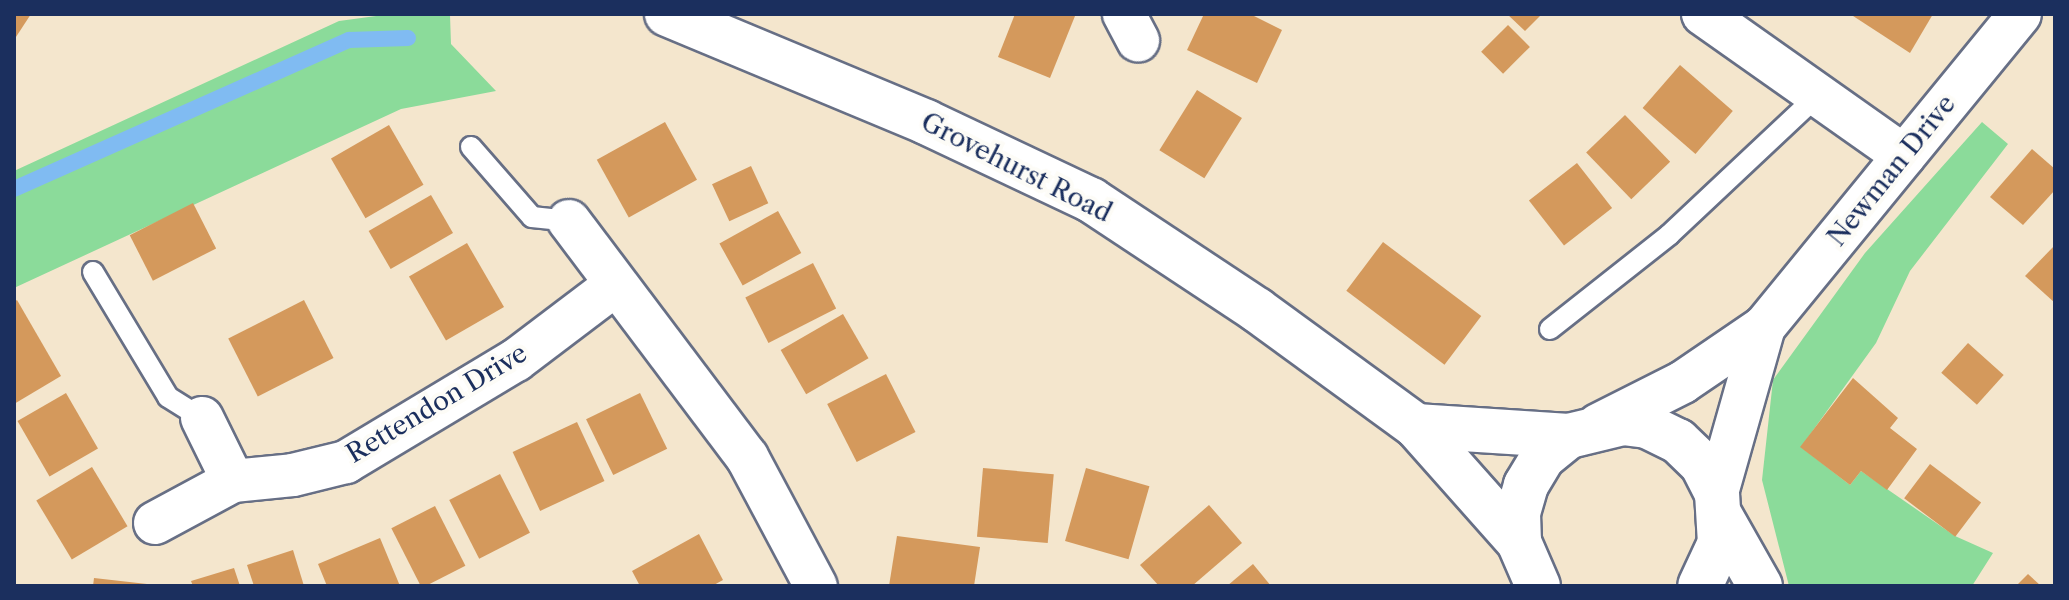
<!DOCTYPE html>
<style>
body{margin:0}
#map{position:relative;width:2069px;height:600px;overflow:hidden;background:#f4e6cd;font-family:"Libre Caslon Text",serif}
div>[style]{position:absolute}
.green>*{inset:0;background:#8bdb9a}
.stream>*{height:16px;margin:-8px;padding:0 8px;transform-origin:8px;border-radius:8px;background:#80bbf2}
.building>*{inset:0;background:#d4995c;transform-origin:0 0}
.roads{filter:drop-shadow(2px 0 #676f85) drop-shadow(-2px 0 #676f85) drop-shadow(0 2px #676f85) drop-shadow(0 -2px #676f85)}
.lane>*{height:20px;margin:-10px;padding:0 10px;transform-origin:10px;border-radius:10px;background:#fff}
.street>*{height:42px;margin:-21px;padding:0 21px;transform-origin:21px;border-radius:21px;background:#fff}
.secondary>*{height:44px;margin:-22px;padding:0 22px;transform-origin:22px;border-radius:22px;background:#fff}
span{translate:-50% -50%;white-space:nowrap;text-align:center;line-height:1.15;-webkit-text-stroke:8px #fdfcf7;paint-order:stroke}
.street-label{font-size:26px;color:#1b2f5e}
.frame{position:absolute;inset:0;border:16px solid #1b2f5e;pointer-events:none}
</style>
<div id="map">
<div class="green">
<div style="clip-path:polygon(391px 14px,450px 15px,451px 44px,496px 91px,401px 109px,14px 288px,14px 171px,339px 21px)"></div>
<div style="clip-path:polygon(1982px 122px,2008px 144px,1910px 271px,1876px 343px,1801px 447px,1850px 485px,1861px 471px,1955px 536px,1993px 553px,1972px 586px,1789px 586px,1762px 480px,1773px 380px,1865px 253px)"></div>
</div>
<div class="stream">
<div style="left:14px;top:189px;width:367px;rotate:-24deg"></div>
<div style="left:349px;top:40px;width:59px;rotate:-1.9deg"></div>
</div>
<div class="building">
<div style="clip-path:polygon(14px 14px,31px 14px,14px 40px)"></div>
<div style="clip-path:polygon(1015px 14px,1075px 16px,1050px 78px,998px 57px)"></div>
<div style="clip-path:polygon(1204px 14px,1250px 14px,1282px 30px,1257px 83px,1187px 50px)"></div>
<div style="clip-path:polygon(1507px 14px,1542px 14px,1525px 31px)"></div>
<div style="clip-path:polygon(1850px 14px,1933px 14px,1910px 53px)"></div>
<div style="left:1508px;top:25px;width:31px;height:38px;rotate:45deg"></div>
<div style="left:1680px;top:65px;width:70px;height:57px;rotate:41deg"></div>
<div style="left:1197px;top:90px;width:53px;height:71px;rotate:32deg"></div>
<div style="left:1625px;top:115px;width:65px;height:54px;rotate:46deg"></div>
<div style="left:665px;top:122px;width:66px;height:78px;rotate:61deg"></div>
<div style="left:389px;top:125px;width:69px;height:67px;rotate:60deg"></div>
<div style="clip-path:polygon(2032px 149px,2055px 169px,2055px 190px,2023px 225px,1990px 197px)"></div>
<div style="left:1577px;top:163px;width:57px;height:61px;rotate:52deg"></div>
<div style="left:751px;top:166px;width:41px;height:43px;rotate:65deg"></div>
<div style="left:431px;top:195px;width:44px;height:72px;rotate:60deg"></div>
<div style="left:193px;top:203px;width:51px;height:71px;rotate:63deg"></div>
<div style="left:778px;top:211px;width:48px;height:67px;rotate:61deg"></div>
<div style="left:1383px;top:242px;width:123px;height:61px;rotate:37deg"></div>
<div style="left:467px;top:243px;width:74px;height:67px;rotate:60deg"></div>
<div style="clip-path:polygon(2055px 245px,2055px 303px,2025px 276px)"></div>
<div style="left:813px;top:263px;width:51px;height:76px;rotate:63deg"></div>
<div style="clip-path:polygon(17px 300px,61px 376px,14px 404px,14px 302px)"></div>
<div style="left:304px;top:300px;width:65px;height:85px;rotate:63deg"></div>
<div style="left:843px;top:314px;width:51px;height:72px;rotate:60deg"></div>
<div style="left:1968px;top:343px;width:48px;height:40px;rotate:42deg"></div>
<div style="left:886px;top:374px;width:65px;height:66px;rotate:63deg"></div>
<div style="clip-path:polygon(1853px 378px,1898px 418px,1890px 428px,1917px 449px,1887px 490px,1861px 471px,1850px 485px,1800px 447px)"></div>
<div style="left:66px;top:393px;width:64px;height:56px;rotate:60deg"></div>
<div style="left:640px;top:393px;width:62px;height:60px;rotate:64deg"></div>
<div style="left:577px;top:422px;width:65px;height:71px;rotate:65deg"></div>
<div style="left:1930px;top:464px;width:64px;height:43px;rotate:37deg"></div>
<div style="left:92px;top:467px;width:69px;height:65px;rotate:59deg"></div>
<div style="left:983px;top:468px;width:71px;height:69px;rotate:5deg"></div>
<div style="left:1086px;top:468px;width:66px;height:76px;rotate:16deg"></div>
<div style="left:500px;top:474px;width:66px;height:57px;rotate:63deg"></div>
<div style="clip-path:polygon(1209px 505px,1242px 543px,1192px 586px,1159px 586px,1140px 565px)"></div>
<div style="left:435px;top:506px;width:67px;height:49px;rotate:63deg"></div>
<div style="clip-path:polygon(699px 534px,723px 580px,712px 586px,640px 586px,632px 571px)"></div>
<div style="clip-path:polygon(897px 536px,980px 547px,974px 586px,889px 586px)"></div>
<div style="clip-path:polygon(380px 538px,400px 586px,327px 586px,318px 564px)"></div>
<div style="clip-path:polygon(293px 550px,304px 586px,254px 586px,247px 565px)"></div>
<div style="clip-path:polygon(1253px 564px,1271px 586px,1227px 586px)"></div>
<div style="clip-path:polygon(234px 568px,240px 586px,193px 586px,191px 581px)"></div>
<div style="clip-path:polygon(2028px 574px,2041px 586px,2016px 586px)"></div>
<div style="clip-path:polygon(94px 578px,147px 584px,147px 586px,93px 586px)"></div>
</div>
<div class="roads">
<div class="lane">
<div style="left:471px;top:147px;width:93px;rotate:48.9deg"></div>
<div style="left:532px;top:217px;width:37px;rotate:6deg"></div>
<div style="left:93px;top:272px;width:146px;rotate:59deg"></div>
<div style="left:168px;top:397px;width:40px;rotate:32deg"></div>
<div style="left:1550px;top:329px;width:152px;rotate:-38.3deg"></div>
<div style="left:1669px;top:235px;width:206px;rotate:-43.2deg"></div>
</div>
<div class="street">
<div style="left:1124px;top:14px;width:30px;rotate:62deg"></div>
<div style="left:1703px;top:14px;width:246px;rotate:35.2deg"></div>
<div style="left:569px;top:221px;width:296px;rotate:53deg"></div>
<div style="left:747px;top:457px;width:146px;rotate:61.9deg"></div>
<div style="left:202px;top:418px;width:70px;rotate:63.8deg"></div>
<div style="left:1598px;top:425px;width:95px;rotate:-26.8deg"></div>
<div style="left:1683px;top:382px;width:98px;rotate:-34.2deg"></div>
<div style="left:1764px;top:327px;width:404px;rotate:-50.7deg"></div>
<div style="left:1717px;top:493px;width:173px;rotate:-74.2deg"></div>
<div style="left:155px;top:523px;width:89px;rotate:-28.3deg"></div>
<div style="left:233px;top:481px;width:60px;rotate:-5.7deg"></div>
<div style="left:293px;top:475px;width:55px;rotate:-13.8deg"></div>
<div style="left:346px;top:462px;width:198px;rotate:-31deg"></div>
<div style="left:516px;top:360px;width:124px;rotate:-37.1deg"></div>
</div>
<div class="secondary">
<div style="left:667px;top:14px;width:281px;rotate:22.6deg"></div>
<div style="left:926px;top:122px;width:183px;rotate:25.3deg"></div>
<div style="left:1091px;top:200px;width:199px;rotate:33.5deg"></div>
<div style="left:1257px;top:310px;width:197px;rotate:36.1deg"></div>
<div style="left:1416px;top:426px;width:155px;rotate:48.4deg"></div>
<div style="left:1416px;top:426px;width:153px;rotate:3.7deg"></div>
<div style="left:1721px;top:517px;width:79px;rotate:60.5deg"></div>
<div style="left:1538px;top:586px;width:48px;rotate:-113.4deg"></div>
<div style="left:1519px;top:542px;width:29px;rotate:-92deg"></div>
<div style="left:1518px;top:513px;width:29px;rotate:-74deg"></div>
<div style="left:1526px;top:485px;width:33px;rotate:-59deg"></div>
<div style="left:1543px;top:457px;width:33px;rotate:-39deg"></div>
<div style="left:1569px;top:436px;width:56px;rotate:-13.5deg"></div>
<div style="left:1623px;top:423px;width:24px;rotate:7deg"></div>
<div style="left:1647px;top:426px;width:34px;rotate:26deg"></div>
<div style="left:1678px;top:441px;width:33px;rotate:44deg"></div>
<div style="left:1702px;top:464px;width:33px;rotate:63deg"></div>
<div style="left:1717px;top:493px;width:50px;rotate:86.6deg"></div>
<div style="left:1720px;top:543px;width:47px;rotate:114.9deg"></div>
</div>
</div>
<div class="street-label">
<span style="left:1016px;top:168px;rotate:27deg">Grovehurst Road</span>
<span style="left:1892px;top:171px;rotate:-51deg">Newman Drive</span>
<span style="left:437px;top:404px;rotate:-31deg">Rettendon Drive</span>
</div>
<div class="frame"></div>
</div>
